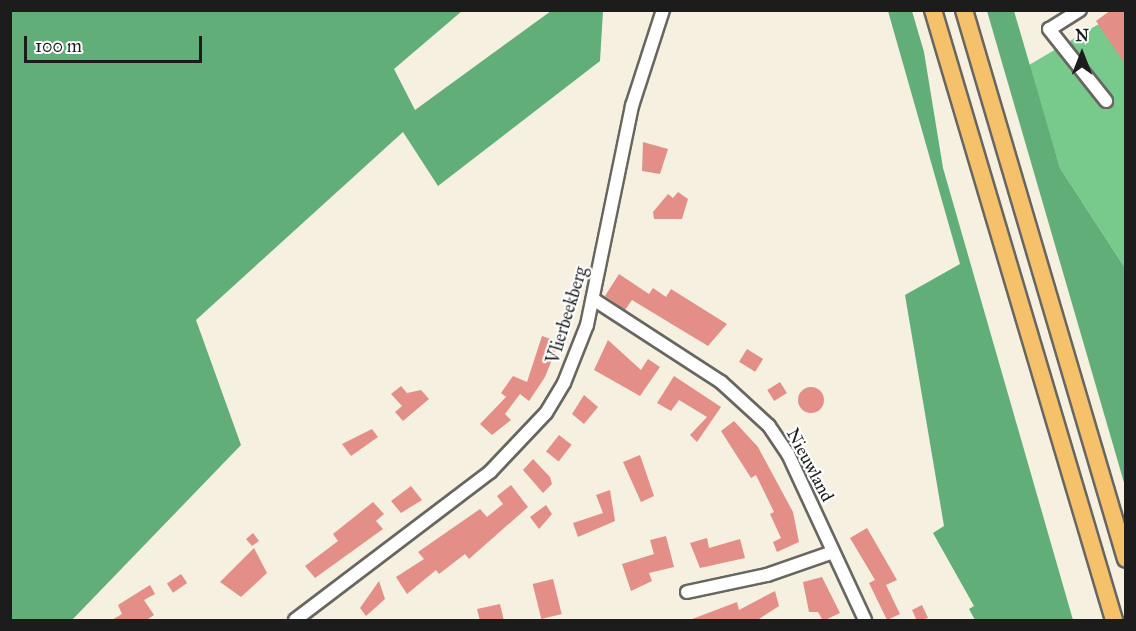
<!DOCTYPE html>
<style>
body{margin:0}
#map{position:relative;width:1136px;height:631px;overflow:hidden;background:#f5f0e0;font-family:"IM FELL Great Primer",serif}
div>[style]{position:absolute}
.green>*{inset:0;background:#77ca8c}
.forest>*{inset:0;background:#61ae78}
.building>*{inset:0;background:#e38f87;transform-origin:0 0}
.round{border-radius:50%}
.roads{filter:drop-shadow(2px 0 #686661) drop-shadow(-2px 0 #686661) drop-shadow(0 2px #686661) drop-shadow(0 -2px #686661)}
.minor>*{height:12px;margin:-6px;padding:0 6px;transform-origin:6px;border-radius:6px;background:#fff}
.highway>*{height:16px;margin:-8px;padding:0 8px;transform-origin:8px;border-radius:8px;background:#f5c16b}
span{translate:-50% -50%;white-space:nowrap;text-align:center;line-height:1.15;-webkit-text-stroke:4.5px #fff;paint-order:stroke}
.street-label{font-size:18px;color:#1c1c1c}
.frame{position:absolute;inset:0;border:12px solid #1c1c1c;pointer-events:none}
.north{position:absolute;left:1052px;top:24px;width:60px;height:60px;-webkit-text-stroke:4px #fff;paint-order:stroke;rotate:0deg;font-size:16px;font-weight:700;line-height:24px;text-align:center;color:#1c1c1c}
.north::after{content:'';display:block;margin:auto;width:21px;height:27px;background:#1c1c1c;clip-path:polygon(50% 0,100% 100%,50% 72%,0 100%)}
.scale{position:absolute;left:24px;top:36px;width:178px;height:27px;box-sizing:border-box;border:3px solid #1c1c1c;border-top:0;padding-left:8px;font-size:18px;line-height:21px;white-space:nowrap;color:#1c1c1c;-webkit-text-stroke:4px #fff;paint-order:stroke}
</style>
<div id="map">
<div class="green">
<div style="clip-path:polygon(1121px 11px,1125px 11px,1125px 268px,1060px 168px,1029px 65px)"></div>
</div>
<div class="forest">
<div style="clip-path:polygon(10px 11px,462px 11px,394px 69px,415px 110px,551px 11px,603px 11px,600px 61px,438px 186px,403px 132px,196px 320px,241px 445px,72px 620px,11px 620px)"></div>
<div style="clip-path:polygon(888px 11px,912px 11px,924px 52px,943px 168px,1073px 620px,975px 620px,969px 609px,974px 606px,933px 533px,944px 526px,905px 295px,960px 264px)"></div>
<div style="clip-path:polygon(987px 11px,1014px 11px,1060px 168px,1125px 268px,1125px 486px)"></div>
</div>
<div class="building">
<div style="clip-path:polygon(1111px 10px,1125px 10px,1125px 64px,1096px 21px)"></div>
<div style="clip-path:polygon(643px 142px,668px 149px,660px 174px,642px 171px)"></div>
<div style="clip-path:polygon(678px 192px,688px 199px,682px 219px,654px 219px,653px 212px,668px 194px,673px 198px)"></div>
<div style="clip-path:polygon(619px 274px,649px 294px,653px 288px,666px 297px,671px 289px,727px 324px,708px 346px,632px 300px,625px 310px,605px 296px)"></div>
<div style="clip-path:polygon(542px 336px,559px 342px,545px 377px,529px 401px,520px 394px,505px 414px,511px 420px,492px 435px,480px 424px,506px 397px,501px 393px,513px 376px,527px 382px)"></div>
<div style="clip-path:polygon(608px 340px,641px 370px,648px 359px,660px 367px,640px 396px,594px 370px)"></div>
<div style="left:747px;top:349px;width:19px;height:15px;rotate:32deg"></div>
<div style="clip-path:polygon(674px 376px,721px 407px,697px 442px,690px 435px,707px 417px,679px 400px,671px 411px,657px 403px)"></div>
<div style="left:780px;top:382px;width:13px;height:15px;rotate:58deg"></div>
<div style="clip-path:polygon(401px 386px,407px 393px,421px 390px,429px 399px,403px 421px,395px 412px,402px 406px,391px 394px)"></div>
<div class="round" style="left:798px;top:387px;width:26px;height:26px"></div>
<div style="clip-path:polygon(584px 395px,598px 407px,584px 424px,572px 414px)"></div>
<div style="clip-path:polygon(734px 421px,758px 447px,793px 512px,799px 542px,777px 552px,773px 542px,781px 538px,770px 514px,774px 512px,756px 475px,751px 478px,721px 431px)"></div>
<div style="clip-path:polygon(372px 429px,378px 437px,351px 456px,342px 444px)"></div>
<div style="left:559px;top:435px;width:16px;height:21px;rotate:38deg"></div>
<div style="clip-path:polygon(640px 455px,654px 496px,641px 502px,623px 462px)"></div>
<div style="clip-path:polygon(533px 459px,550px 477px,552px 484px,543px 493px,523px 470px)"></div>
<div style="clip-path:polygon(511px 485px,528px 507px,469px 559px,465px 554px,439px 574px,436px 570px,407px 594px,396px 577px,424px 559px,418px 552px,480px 509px,487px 517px,503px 504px,497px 496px)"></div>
<div style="clip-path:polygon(411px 486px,422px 500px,401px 513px,391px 501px)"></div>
<div style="clip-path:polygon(610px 490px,615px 521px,578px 537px,573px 523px,603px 513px,596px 495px)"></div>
<div style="clip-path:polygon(373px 502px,384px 514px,376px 521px,383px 529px,315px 578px,305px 566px,338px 541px,333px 534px)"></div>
<div style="clip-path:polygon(546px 505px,552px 514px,539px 529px,530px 517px)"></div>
<div style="clip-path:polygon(867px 528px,897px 580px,886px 585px,900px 614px,887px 620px,869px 583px,875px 580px,850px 538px)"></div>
<div style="clip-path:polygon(253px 533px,259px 541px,252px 546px,246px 539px)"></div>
<div style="clip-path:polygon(666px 536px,674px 567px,649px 573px,652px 581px,631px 591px,622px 564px,654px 554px,650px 540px)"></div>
<div style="clip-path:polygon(707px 538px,709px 548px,740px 539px,745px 558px,700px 568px,690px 543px)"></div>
<div style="clip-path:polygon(254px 548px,267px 573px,241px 597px,220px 582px)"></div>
<div style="left:181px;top:574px;width:11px;height:17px;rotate:56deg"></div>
<div style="clip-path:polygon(822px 577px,840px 613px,823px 621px,818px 612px,809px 612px,803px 582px)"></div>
<div style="left:553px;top:579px;width:36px;height:21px;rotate:76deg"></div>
<div style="clip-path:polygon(379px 581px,385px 599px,366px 616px,360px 608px)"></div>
<div style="clip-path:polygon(150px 585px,155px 594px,144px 600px,154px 615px,145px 621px,110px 621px,122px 614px,118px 605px)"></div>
<div style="clip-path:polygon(775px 591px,779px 606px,756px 621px,687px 621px,737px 602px,739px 610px)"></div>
<div style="clip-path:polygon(500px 604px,504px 621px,480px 621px,477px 609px)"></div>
<div style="clip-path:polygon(922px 605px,928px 618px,917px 621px,912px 610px)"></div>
</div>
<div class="roads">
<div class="minor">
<div style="left:1080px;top:10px;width:36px;rotate:148deg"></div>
<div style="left:1049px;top:29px;width:92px;rotate:51.6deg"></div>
<div style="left:593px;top:299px;width:153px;rotate:33deg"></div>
<div style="left:721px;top:382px;width:65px;rotate:42.5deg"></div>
<div style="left:769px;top:426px;width:34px;rotate:56deg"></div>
<div style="left:788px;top:454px;width:183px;rotate:65.1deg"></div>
<div style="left:687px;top:592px;width:82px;rotate:-12deg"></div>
<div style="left:767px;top:575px;width:70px;rotate:-19.2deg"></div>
<div style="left:295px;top:620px;width:245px;rotate:-37.2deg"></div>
<div style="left:490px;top:472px;width:81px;rotate:-46.5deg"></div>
<div style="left:546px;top:413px;width:35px;rotate:-59deg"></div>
<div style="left:564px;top:383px;width:62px;rotate:-68.4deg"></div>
<div style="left:587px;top:325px;width:224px;rotate:-78.4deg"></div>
<div style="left:632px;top:106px;width:101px;rotate:-72.1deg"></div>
</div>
<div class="highway">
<div style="left:933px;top:10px;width:636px;rotate:73.47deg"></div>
<div style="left:964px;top:10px;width:572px;rotate:73.56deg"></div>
</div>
</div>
<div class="street-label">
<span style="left:567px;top:315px;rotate:-73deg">Vlierbeekberg</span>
<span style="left:810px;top:465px;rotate:62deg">Nieuwland</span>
</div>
<div class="frame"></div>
<div class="north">N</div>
<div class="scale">100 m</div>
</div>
